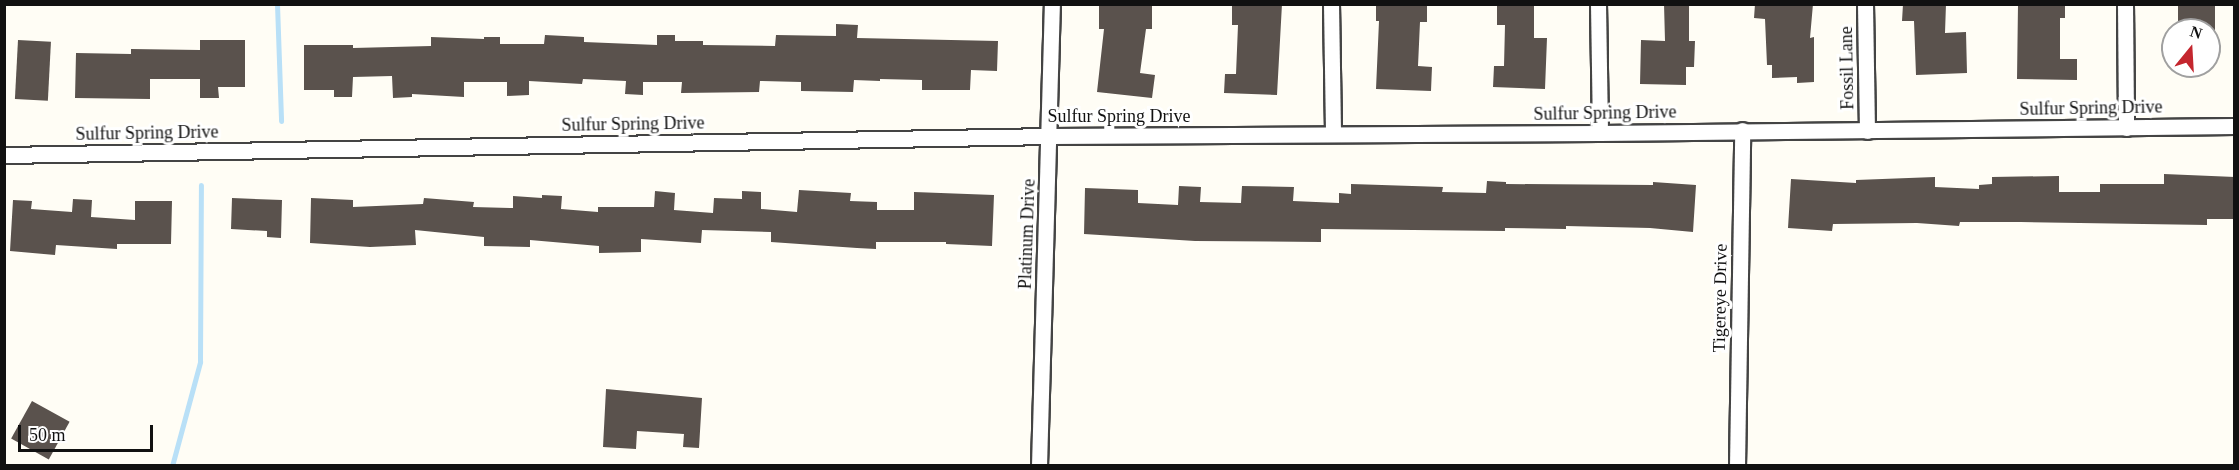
<!DOCTYPE html>
<style>
body{margin:0}
#map{position:relative;width:2239px;height:470px;overflow:hidden;background:#fffdf5;font-family:"Times New Roman",serif}
div>[style]{position:absolute}
.stream>*{height:5px;margin:-2.5px;padding:0 2.5px;transform-origin:2.5px;border-radius:2.5px;background:#b9e0f7}
.building>*{inset:0;background:#5a524d;transform-origin:0 0}
.roads{filter:drop-shadow(2px 0 #444) drop-shadow(-2px 0 #444) drop-shadow(0 2px #444) drop-shadow(0 -2px #444)}
.street>*{height:15px;margin:-7.5px;padding:0 7.5px;transform-origin:7.5px;border-radius:7.5px;background:#fff}
span{translate:-50% -50%;white-space:nowrap;text-align:center;line-height:1.15;-webkit-text-stroke:6px #fff;paint-order:stroke}
.street-label{font-size:18px;color:#111}
.frame{position:absolute;inset:0;border:6px solid #111;pointer-events:none}
.north{position:absolute;left:2161px;top:18px;width:60px;height:60px;box-sizing:border-box;background:#fff;border:2px solid #a0a0a0;border-radius:50%;rotate:18deg;font-size:16px;font-weight:700;line-height:24px;text-align:center;color:#111}
.north::after{content:'';display:block;margin:auto;width:21px;height:27px;background:#c4262e;clip-path:polygon(50% 0,100% 100%,50% 72%,0 100%)}
.scale{position:absolute;left:18px;top:425px;width:135px;height:27px;box-sizing:border-box;border:3px solid #111;border-top:0;padding-left:8px;font-size:18px;line-height:21px;white-space:nowrap;color:#111;-webkit-text-stroke:4px #fff;paint-order:stroke}
</style>
<div id="map">
<div class="stream">
<div style="left:277px;top:4px;width:117px;rotate:88deg"></div>
<div style="left:172px;top:466px;width:108px;rotate:-74.9deg"></div>
<div style="left:200px;top:362px;width:177px;rotate:-89.7deg"></div>
</div>
<div class="building">
<div style="clip-path:polygon(1099px 4px,1152px 4px,1152px 29px,1146px 29px,1140px 73px,1155px 75px,1152px 98px,1097px 92px,1104px 29px,1099px 29px)"></div>
<div style="clip-path:polygon(1232px 4px,1282px 4px,1277px 95px,1224px 93px,1225px 74px,1236px 74px,1238px 25px,1232px 25px)"></div>
<div style="clip-path:polygon(1376px 4px,1427px 4px,1427px 22px,1420px 22px,1418px 66px,1432px 67px,1431px 91px,1376px 89px,1379px 21px,1376px 21px)"></div>
<div style="clip-path:polygon(1497px 4px,1534px 4px,1534px 38px,1547px 38px,1545px 89px,1493px 87px,1494px 66px,1504px 66px,1505px 25px,1497px 25px)"></div>
<div style="clip-path:polygon(1664px 4px,1689px 4px,1689px 41px,1695px 41px,1694px 67px,1686px 67px,1686px 85px,1640px 84px,1641px 40px,1665px 41px)"></div>
<div style="clip-path:polygon(1755px 4px,1813px 4px,1810px 38px,1814px 37px,1814px 82px,1797px 83px,1797px 77px,1772px 78px,1772px 65px,1767px 65px,1765px 19px,1754px 18px)"></div>
<div style="clip-path:polygon(1903px 4px,1946px 4px,1945px 33px,1966px 32px,1967px 73px,1916px 75px,1914px 21px,1902px 21px)"></div>
<div style="clip-path:polygon(2018px 4px,2065px 4px,2065px 18px,2060px 18px,2060px 59px,2077px 59px,2077px 80px,2017px 79px)"></div>
<div style="left:2178px;top:4px;width:37px;height:26px"></div>
<div style="clip-path:polygon(836px 24px,858px 25px,857px 38px,998px 41px,997px 71px,971px 70px,970px 90px,922px 90px,922px 80px,880px 79px,880px 81px,854px 80px,853px 92px,801px 91px,801px 82px,760px 81px,759px 92px,681px 93px,682px 82px,643px 82px,643px 95px,625px 94px,626px 81px,583px 79px,582px 84px,529px 81px,529px 95px,507px 96px,507px 82px,464px 82px,464px 97px,412px 94px,412px 97px,393px 98px,392px 76px,353px 77px,352px 97px,334px 97px,334px 90px,304px 90px,304px 45px,353px 45px,353px 48px,431px 46px,431px 37px,484px 39px,484px 37px,500px 37px,500px 44px,544px 44px,545px 35px,584px 37px,584px 42px,657px 45px,657px 35px,675px 35px,675px 41px,703px 41px,703px 45px,775px 46px,776px 35px,836px 36px)"></div>
<div style="left:18px;top:40px;width:33px;height:59px;rotate:3deg"></div>
<div style="clip-path:polygon(200px 40px,245px 40px,245px 87px,218px 87px,219px 98px,200px 98px,200px 79px,150px 79px,150px 99px,75px 98px,76px 53px,131px 54px,131px 49px,200px 50px)"></div>
<div style="clip-path:polygon(2164px 174px,2235px 177px,2235px 219px,2207px 219px,2207px 225px,2021px 222px,1960px 222px,1959px 226px,1917px 223px,1833px 224px,1832px 231px,1788px 228px,1791px 179px,1856px 183px,1856px 180px,1935px 177px,1935px 187px,1979px 189px,1979px 185px,1992px 184px,1992px 177px,2059px 176px,2059px 192px,2100px 192px,2100px 184px,2164px 184px)"></div>
<div style="clip-path:polygon(1487px 181px,1506px 182px,1506px 184px,1653px 185px,1653px 182px,1696px 185px,1693px 232px,1650px 228px,1566px 226px,1566px 229px,1505px 228px,1505px 231px,1321px 229px,1321px 242px,1195px 241px,1084px 234px,1085px 188px,1138px 190px,1138px 203px,1178px 205px,1179px 186px,1201px 187px,1200px 202px,1241px 203px,1242px 186px,1294px 187px,1293px 201px,1339px 203px,1339px 193px,1351px 194px,1351px 184px,1443px 187px,1442px 192px,1486px 193px)"></div>
<div style="clip-path:polygon(799px 190px,851px 193px,850px 201px,877px 202px,877px 210px,914px 210px,914px 192px,994px 195px,992px 246px,946px 244px,946px 242px,876px 242px,876px 249px,857px 248px,771px 242px,771px 232px,702px 230px,701px 243px,641px 239px,641px 252px,599px 253px,599px 246px,530px 240px,530px 247px,484px 246px,484px 237px,415px 230px,416px 245px,370px 247px,310px 243px,311px 198px,353px 200px,353px 207px,423px 204px,424px 198px,474px 202px,473px 207px,513px 208px,513px 196px,542px 198px,542px 195px,562px 196px,561px 209px,598px 212px,598px 207px,654px 207px,655px 191px,675px 193px,674px 210px,713px 213px,714px 198px,742px 199px,742px 191px,761px 192px,761px 209px,797px 212px)"></div>
<div style="clip-path:polygon(232px 198px,282px 200px,281px 238px,267px 237px,267px 231px,231px 229px)"></div>
<div style="clip-path:polygon(73px 199px,92px 200px,91px 217px,135px 220px,135px 201px,172px 201px,171px 244px,117px 244px,117px 249px,56px 245px,55px 255px,10px 251px,13px 200px,32px 201px,31px 209px,72px 212px)"></div>
<div style="clip-path:polygon(606px 389px,702px 398px,699px 448px,683px 447px,684px 434px,637px 431px,636px 449px,603px 447px)"></div>
<div style="left:32px;top:401px;width:43px;height:43px;rotate:29deg"></div>
</div>
<div class="roads">
<div class="street">
<div style="left:1331px;top:4px;width:130px;rotate:89.1deg"></div>
<div style="left:1598px;top:4px;width:129px;rotate:89.1deg"></div>
<div style="left:1865px;top:4px;width:127px;rotate:89.1deg"></div>
<div style="left:2125px;top:4px;width:124px;rotate:89.5deg"></div>
<div style="left:4px;top:155px;width:1046px;rotate:-1.04deg"></div>
<div style="left:1050px;top:136px;width:550px;rotate:-0.31deg"></div>
<div style="left:1600px;top:133px;width:634px;rotate:-0.63deg"></div>
<div style="left:1039px;top:466px;width:462px;rotate:-88.4deg"></div>
<div style="left:1737px;top:466px;width:336px;rotate:-89.1deg"></div>
</div>
</div>
<div class="street-label">
<span style="left:1847px;top:68px;rotate:-91deg">Fossil Lane</span>
<span style="left:2091px;top:108px;rotate:-1deg">Sulfur Spring Drive</span>
<span style="left:1605px;top:113px;rotate:-1deg">Sulfur Spring Drive</span>
<span style="left:1119px;top:116px">Sulfur Spring Drive</span>
<span style="left:633px;top:124px;rotate:-1deg">Sulfur Spring Drive</span>
<span style="left:147px;top:133px;rotate:-1deg">Sulfur Spring Drive</span>
<span style="left:1027px;top:234px;rotate:-88deg">Platinum Drive</span>
<span style="left:1720px;top:298px;rotate:-89deg">Tigereye Drive</span>
</div>
<div class="frame"></div>
<div class="north">N</div>
<div class="scale">50 m</div>
</div>
